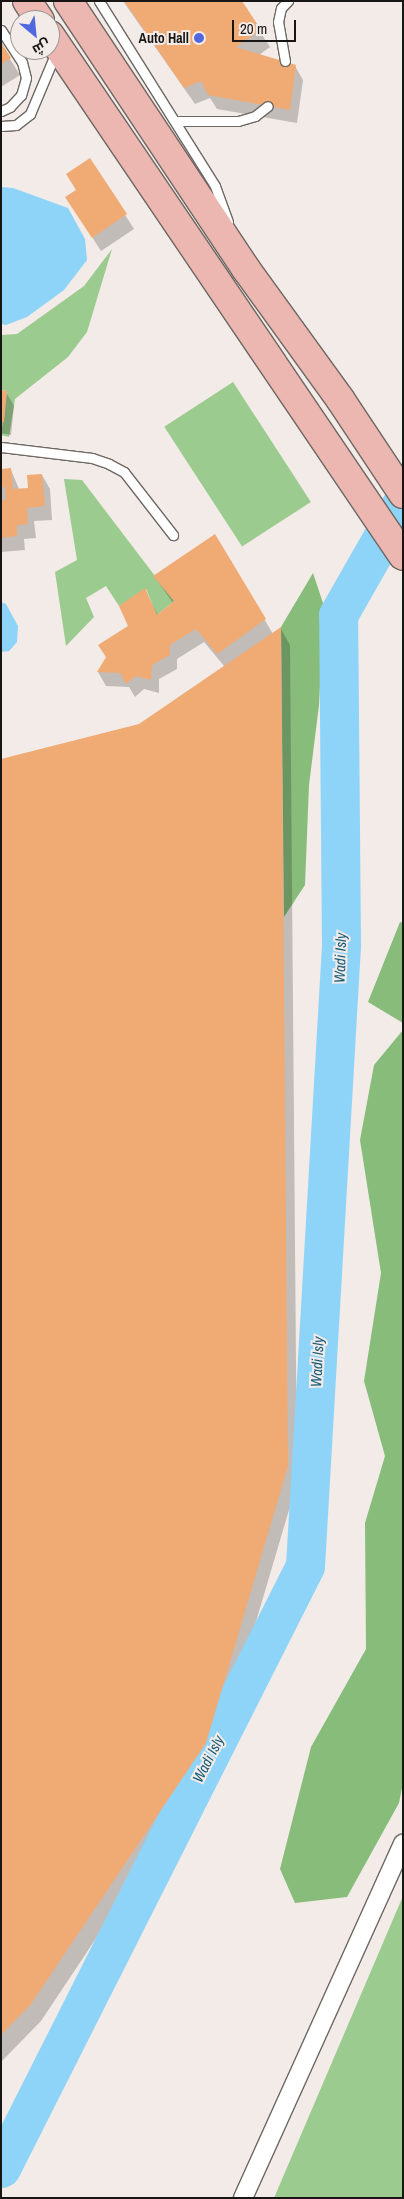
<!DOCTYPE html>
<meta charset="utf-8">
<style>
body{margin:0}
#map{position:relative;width:404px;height:2199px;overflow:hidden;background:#f2ebe7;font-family:"Archivo Narrow",Cairo,sans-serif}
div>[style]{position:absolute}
.green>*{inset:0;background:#9bcb8f;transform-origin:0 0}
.forest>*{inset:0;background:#87bc7a}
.water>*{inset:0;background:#8ed3f8}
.shadow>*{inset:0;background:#0003}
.river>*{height:39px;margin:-19.5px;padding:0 19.5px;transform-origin:19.5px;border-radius:19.5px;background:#8ed3f8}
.building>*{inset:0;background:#f0aa74}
.roads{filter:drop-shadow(1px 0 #6e6864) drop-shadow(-1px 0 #6e6864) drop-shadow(0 1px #6e6864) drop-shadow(0 -1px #6e6864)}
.lane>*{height:9px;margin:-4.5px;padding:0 4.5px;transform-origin:4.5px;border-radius:4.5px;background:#fff}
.street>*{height:18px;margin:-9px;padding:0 9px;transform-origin:9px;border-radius:9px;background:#fff}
.primary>*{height:28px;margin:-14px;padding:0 14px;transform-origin:14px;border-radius:14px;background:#ecb7b0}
.dots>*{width:14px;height:14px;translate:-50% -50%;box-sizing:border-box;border:2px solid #f2ebe7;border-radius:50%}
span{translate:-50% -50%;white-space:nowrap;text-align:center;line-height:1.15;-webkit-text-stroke:4px #f2ebe7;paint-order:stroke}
.poi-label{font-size:14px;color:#181615;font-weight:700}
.right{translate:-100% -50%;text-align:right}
.water-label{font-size:15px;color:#175c7b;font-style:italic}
.frame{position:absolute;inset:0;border:2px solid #181615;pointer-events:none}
.north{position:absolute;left:10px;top:10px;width:50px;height:50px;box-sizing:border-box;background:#f2ebe7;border:1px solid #9b9693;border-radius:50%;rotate:152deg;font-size:14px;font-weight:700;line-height:20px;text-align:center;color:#181615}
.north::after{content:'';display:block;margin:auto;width:18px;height:22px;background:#5168de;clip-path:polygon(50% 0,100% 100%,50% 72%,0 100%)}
.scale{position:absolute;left:232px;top:20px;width:64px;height:22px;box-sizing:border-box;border:2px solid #181615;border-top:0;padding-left:6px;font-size:15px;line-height:18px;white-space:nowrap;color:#181615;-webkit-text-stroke:4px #f2ebe7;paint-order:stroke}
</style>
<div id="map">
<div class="green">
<div style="clip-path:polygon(112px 249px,87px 332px,68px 357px,15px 399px,9px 437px,1px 435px,7px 391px,1px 390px,1px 335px,17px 334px,84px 286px)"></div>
<div style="left:233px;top:382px;width:143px;height:82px;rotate:57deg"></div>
<div style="clip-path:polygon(64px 479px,82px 480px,174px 601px,157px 615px,146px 589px,119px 606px,106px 586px,86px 598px,94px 617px,66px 646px,55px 572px,77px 560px)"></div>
<div style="clip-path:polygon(403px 1896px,403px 2198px,274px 2198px)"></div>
</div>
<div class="forest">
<div style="clip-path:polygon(313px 573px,324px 606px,319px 705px,309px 785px,305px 885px,284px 917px,281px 627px)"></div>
<div style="clip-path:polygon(400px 922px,403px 923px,403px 1023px,368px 1002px)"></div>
<div style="clip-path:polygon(403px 1030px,403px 1783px,399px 1803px,347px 1897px,295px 1903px,280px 1869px,311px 1747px,366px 1649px,365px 1523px,385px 1456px,364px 1381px,381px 1273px,360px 1140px,374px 1065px)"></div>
</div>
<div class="water">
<div style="clip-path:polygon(1px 187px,13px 188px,68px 208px,85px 239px,87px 260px,64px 290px,27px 317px,6px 325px,1px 324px)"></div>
<div style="clip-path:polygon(1px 602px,6px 604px,18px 626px,17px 642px,9px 651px,1px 652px)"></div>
</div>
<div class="shadow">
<div style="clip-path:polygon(123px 1px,240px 1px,270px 47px,259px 55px,295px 66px,303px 80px,297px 123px,217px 109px,210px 98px,195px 104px)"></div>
<div style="clip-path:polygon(1px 45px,20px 75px,1px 87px)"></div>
<div style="clip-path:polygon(90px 160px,134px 229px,101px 251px,67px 198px,77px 191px)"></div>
<div style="clip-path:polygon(1px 391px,6px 392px,14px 406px,11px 435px,1px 433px)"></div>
<div style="clip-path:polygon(11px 470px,19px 489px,29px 489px,42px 475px,50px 489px,52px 520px,34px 521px,36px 538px,24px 539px,25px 550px,1px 552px,1px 471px)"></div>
<div style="clip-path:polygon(215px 536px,273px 634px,281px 629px,290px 645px,297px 1483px,215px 1760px,41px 2021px,1px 2062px,1px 761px,140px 725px,225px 667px,204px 642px,177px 659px,177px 669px,159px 679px,159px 693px,144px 689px,135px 697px,129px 687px,106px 686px,98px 672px,107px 658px,99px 645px,130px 627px,145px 590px,158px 615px,173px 603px,154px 576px)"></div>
</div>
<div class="river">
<div style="left:1px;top:2168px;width:674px;rotate:-63.21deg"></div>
<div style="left:305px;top:1566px;width:621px;rotate:-86.68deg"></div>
<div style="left:341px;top:946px;width:331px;rotate:-90.5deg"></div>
<div style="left:338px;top:615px;width:131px;rotate:-60.3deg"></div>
</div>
<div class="building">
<div style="clip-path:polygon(124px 1px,242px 1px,261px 30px,236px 47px,296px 65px,290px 110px,208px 95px,201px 81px,184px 88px)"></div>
<div style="clip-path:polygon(1px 42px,11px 58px,1px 64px)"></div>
<div style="clip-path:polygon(90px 158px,127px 214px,92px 238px,65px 197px,76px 190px,66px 174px)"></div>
<div style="clip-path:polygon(1px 390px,7px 391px,4px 422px,1px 421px)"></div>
<div style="clip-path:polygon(11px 468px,13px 489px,28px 488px,27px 475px,42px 474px,45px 506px,27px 508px,28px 524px,17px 525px,17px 536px,1px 538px,1px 500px,6px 500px,5px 487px,1px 487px,1px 469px)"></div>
<div style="clip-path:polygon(215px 534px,266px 619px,217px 654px,196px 629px,170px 645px,170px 655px,152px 665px,151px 680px,136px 676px,126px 684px,120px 673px,97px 672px,106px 657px,98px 645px,128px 626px,119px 606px,145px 588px,157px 615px,174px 601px,153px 576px)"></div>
<div style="clip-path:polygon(281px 627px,288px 1466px,206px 1743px,31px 2004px,1px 2035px,1px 759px,139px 724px)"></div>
</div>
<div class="roads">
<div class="lane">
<div style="left:99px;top:1px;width:218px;rotate:57.9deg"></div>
<div style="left:215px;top:186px;width:38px;rotate:70deg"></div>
<div style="left:1px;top:30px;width:38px;rotate:57deg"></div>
<div style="left:22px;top:62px;width:16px;rotate:76deg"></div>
<div style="left:26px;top:78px;width:18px;rotate:106deg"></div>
<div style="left:21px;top:95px;width:16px;rotate:133deg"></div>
<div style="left:10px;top:107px;width:10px;rotate:156deg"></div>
<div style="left:285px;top:61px;width:40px;rotate:-100deg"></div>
<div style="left:278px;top:22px;width:14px;rotate:-78deg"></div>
<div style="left:281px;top:8px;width:10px;rotate:-45deg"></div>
<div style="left:175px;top:121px;width:63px"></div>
<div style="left:238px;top:121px;width:18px;rotate:-16deg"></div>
<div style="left:255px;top:116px;width:16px;rotate:-38deg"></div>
<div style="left:1px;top:126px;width:15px;rotate:-4deg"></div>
<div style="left:16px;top:125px;width:18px;rotate:-38deg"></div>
<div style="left:30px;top:114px;width:67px;rotate:-67.2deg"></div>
<div style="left:1px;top:447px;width:92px;rotate:6.9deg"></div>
<div style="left:92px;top:458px;width:18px;rotate:19deg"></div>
<div style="left:109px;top:464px;width:17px;rotate:28deg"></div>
<div style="left:124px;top:472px;width:80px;rotate:52.1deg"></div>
</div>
<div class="street">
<div style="left:243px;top:2198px;width:389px;rotate:-65.7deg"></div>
</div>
<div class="primary">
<div style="left:27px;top:1px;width:23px;rotate:56deg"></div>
<div style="left:68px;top:1px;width:322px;rotate:56.4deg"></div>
<div style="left:246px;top:269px;width:160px;rotate:54.1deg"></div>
<div style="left:340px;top:399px;width:114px;rotate:56.4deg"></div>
<div style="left:50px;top:35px;width:629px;rotate:55.88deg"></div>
</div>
</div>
<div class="dots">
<div style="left:199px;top:38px;background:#5168de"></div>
</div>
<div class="poi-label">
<span class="right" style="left:189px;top:38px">Auto Hall</span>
</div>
<div class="water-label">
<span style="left:340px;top:958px;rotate:-88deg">Wadi Isly</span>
<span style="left:317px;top:1362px;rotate:-87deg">Wadi Isly</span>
<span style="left:208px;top:1759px;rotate:-63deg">Wadi Isly</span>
</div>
<div class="frame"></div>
<div class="north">ش</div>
<div class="scale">20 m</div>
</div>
